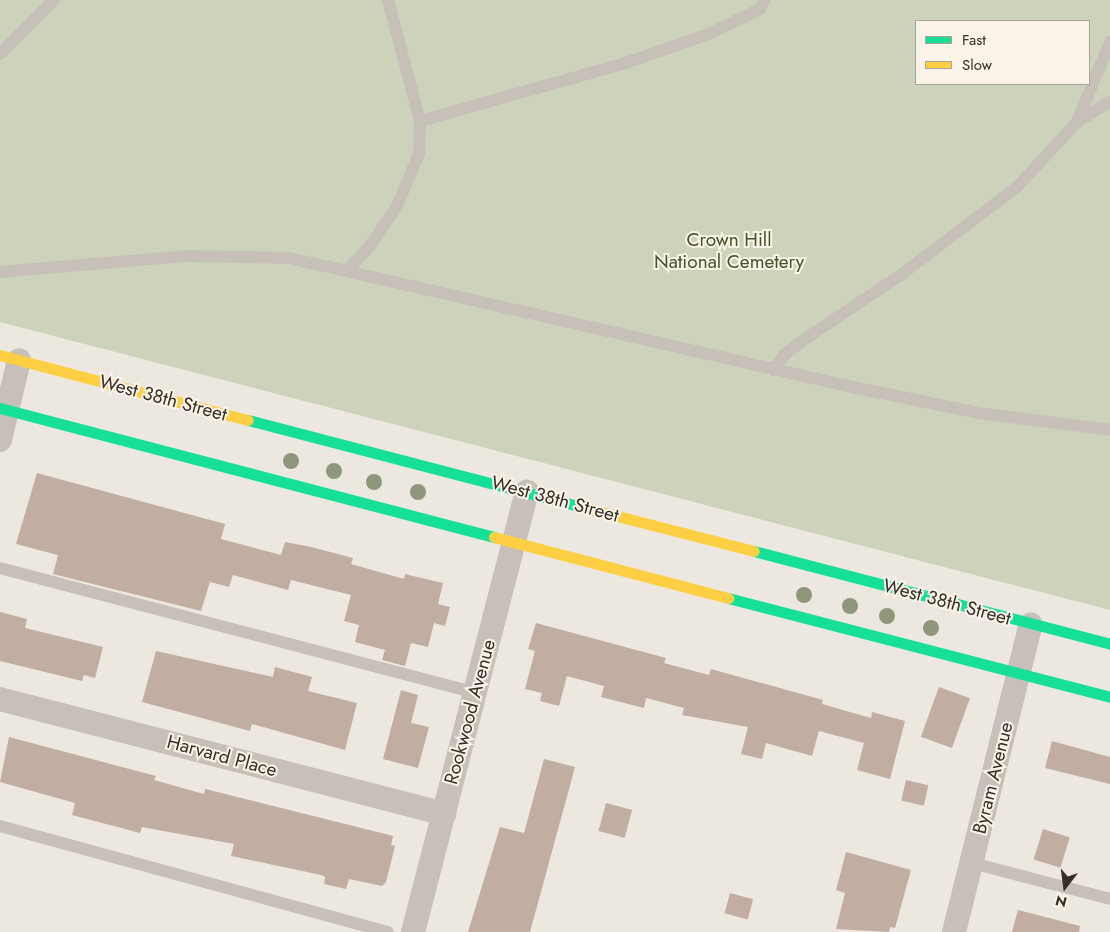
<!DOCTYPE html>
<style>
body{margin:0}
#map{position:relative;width:1110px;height:932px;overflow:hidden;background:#ece8e0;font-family:Jost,sans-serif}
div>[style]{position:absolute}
.green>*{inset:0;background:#ccd3ba}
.building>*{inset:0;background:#c1ada1;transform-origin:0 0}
.lane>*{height:12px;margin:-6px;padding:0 6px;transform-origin:6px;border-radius:6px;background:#c6c0b9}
.street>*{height:24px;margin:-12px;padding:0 12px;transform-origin:12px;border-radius:12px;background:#c6c0b9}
.fast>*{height:11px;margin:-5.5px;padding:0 5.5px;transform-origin:5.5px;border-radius:5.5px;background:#16e098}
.slow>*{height:11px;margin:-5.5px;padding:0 5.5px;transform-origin:5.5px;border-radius:5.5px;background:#ffcf43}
.trees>*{width:16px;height:16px;margin:-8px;border-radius:50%;background:#8e977c}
span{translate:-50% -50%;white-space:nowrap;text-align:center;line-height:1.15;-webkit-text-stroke:4px #faf3e7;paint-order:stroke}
.park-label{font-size:19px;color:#42552a}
.street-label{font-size:19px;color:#362d27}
.legend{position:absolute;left:915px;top:20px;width:175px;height:65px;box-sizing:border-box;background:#faf3e7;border:1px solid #aca49a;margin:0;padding:6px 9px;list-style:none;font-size:15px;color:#362d27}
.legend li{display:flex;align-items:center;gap:10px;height:25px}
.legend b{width:25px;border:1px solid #aca49a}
.north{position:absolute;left:1040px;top:862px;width:50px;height:50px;-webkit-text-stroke:4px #faf3e7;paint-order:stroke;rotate:195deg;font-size:14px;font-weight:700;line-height:20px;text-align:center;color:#362d27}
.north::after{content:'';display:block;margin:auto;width:18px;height:22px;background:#362d27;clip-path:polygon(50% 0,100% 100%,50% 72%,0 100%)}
</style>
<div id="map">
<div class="green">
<div style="clip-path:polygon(evenodd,0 0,1110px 0,1110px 610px,0 322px,0 0,916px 21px,1089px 21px,1089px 84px,916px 84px,916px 21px)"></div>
</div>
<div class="building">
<div style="clip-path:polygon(37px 473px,225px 524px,221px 539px,281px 555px,285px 542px,311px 547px,353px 558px,351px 564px,404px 579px,405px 574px,443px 583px,438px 604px,450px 607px,445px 626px,434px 623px,428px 647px,411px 643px,405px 666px,382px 660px,385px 650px,355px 642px,359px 625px,344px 621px,351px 595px,291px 580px,288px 590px,233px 575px,229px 587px,210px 582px,201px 611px,53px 574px,58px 555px,16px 544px)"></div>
<div style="clip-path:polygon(0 612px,27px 619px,25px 628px,103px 647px,95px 678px,84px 675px,82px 681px,0 661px)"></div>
<div style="clip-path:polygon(536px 623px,666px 658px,664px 663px,709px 675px,711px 669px,823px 700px,822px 704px,871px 718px,872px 712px,905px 721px,890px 779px,857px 770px,864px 743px,819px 731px,812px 756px,766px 743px,762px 759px,741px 754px,748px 727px,682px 715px,684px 708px,646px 698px,644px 708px,601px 697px,604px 686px,567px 676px,559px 706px,540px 701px,542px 693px,525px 689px,535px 651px,528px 649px)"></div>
<div style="clip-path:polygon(156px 651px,273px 677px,275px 667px,312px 677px,308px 691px,357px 703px,345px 750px,252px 724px,250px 731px,142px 702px)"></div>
<div style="left:939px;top:687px;width:33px;height:53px;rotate:20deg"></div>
<div style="clip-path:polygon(401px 690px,418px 695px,411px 723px,429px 727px,418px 768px,383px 759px)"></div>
<div style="clip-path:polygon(9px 737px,156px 776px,154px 780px,204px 794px,205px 789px,393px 836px,391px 845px,395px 846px,386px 882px,382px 886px,349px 879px,346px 889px,324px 884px,325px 877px,321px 875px,231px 856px,234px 844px,142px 827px,140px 833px,72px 815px,75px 803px,0 782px)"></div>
<div style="clip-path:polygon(1052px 741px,1110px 757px,1110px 784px,1045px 768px)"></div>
<div style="clip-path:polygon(544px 759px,575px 767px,530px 932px,468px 932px,500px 827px,524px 833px)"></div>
<div style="left:906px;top:780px;width:23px;height:21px;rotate:13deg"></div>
<div style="left:606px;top:803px;width:27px;height:29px;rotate:15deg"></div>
<div style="left:1043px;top:829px;width:28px;height:32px;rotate:17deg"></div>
<div style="clip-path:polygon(846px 852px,911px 870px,895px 928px,890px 927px,889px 932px,836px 929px,845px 893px,836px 890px)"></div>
<div style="left:730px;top:893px;width:24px;height:21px;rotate:15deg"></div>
<div style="clip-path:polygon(1018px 910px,1080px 926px,1079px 932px,1012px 932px)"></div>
</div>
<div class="lane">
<div style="left:0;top:54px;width:76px;rotate:-45deg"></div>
<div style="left:420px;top:121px;width:214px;rotate:-15.7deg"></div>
<div style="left:626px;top:63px;width:90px;rotate:-19.4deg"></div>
<div style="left:711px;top:33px;width:55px;rotate:-26.1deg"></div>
<div style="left:760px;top:9px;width:10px;rotate:-61deg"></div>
<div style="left:1077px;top:122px;width:39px;rotate:-32deg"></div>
<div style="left:347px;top:270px;width:33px;rotate:-46deg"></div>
<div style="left:370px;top:246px;width:48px;rotate:-56deg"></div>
<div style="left:397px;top:206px;width:56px;rotate:-67.1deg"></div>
<div style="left:419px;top:154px;width:33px;rotate:-88deg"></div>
<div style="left:420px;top:121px;width:125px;rotate:-104.8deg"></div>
<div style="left:0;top:272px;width:186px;rotate:-4.9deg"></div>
<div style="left:185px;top:256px;width:104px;rotate:1.1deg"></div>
<div style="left:289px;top:258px;width:568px;rotate:12.91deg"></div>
<div style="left:843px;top:385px;width:138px;rotate:11.7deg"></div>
<div style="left:978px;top:413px;width:133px;rotate:7.3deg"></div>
<div style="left:773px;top:370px;width:20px;rotate:-53deg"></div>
<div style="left:785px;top:354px;width:21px;rotate:-37deg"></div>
<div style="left:802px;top:341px;width:120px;rotate:-33.8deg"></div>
<div style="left:902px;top:274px;width:144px;rotate:-37.1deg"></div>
<div style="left:1017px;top:187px;width:88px;rotate:-47.3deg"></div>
<div style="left:1077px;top:122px;width:87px;rotate:-67.6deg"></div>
<div style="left:0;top:568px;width:491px;rotate:14.7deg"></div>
<div style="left:0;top:826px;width:402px;rotate:15.3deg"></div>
<div style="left:972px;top:863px;width:143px;rotate:14.6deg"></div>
</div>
<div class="street">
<div style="left:0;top:440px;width:82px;rotate:-76.6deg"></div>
<div style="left:0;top:699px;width:459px;rotate:14.5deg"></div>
<div style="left:413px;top:932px;width:455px;rotate:-75.5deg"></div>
<div style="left:954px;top:932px;width:317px;rotate:-76deg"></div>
</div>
<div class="fast">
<div style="left:0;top:408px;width:511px;rotate:14.64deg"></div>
<div style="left:248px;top:420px;width:353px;rotate:14.6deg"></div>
<div style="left:754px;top:551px;width:368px;rotate:14.6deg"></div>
<div style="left:728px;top:598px;width:395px;rotate:14.5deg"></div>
</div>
<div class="slow">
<div style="left:0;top:355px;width:256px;rotate:14.7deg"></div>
<div style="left:590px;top:509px;width:169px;rotate:14.4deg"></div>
<div style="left:494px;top:537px;width:242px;rotate:14.6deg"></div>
</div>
<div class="trees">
<div style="left:291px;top:461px"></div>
<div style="left:334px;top:471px"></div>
<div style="left:374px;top:482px"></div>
<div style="left:418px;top:492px"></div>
<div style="left:804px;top:595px"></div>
<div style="left:850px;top:606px"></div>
<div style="left:887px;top:616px"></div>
<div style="left:931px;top:628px"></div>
</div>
<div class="park-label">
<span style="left:729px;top:251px">Crown Hill<br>National Cemetery</span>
</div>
<div class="street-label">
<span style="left:163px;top:398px;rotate:15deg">West 38th Street</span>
<span style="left:555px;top:499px;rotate:15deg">West 38th Street</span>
<span style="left:947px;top:602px;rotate:15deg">West 38th Street</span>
<span style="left:470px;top:712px;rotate:-75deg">Rookwood Avenue</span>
<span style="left:222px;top:756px;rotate:15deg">Harvard Place</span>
<span style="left:993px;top:778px;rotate:-76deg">Byram Avenue</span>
</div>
<ul class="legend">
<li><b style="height:6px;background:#16e098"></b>Fast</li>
<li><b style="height:6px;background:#ffcf43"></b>Slow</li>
</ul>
<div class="north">N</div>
</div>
